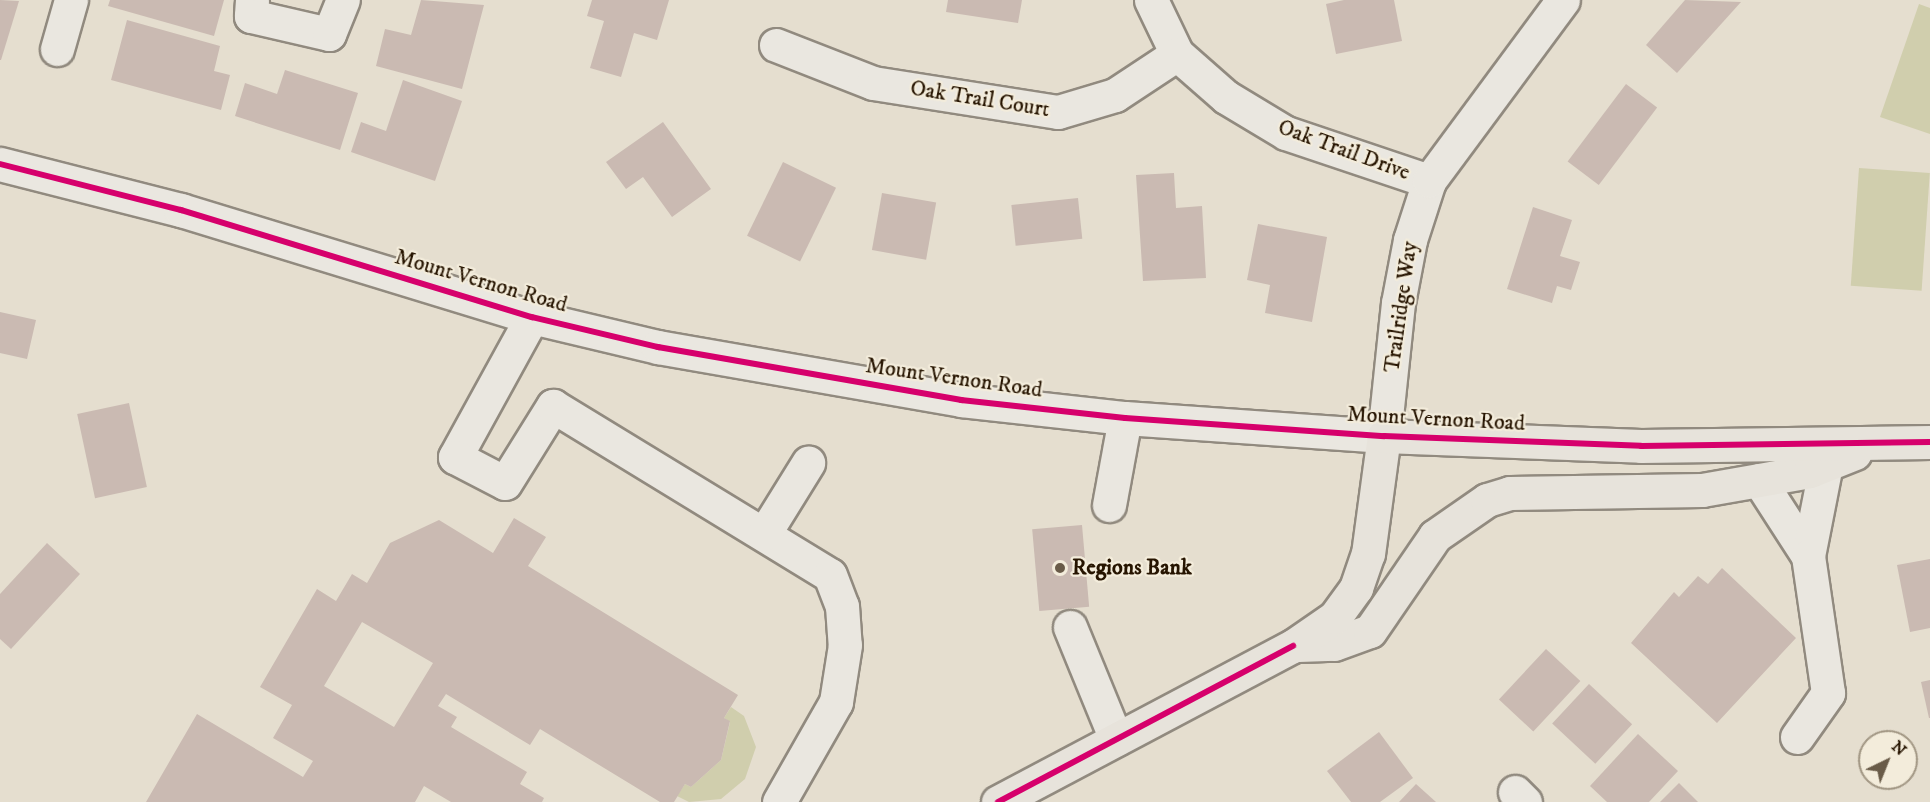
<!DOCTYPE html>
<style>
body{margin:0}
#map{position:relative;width:1930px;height:802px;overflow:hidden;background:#e5decf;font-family:"IM FELL DW Pica",serif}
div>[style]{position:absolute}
.green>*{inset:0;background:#d0cead;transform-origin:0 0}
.building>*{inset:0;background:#cabab2;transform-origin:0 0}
.roads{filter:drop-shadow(2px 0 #918a7f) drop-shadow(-2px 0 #918a7f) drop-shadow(0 2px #918a7f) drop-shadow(0 -2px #918a7f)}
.minor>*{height:33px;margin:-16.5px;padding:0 16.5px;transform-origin:16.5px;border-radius:16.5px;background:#eae7e0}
.major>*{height:33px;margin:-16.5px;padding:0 16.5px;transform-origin:16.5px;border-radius:16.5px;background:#e7e3db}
.cycleway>*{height:6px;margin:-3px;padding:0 3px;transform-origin:3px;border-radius:3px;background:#d6006c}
.dots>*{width:16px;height:16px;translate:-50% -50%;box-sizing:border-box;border:3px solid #f3ecdb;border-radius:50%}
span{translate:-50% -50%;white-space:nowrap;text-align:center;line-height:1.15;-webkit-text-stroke:4.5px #f3ecdb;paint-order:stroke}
.street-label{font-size:22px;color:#261400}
.poi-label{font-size:22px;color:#261400;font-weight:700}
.left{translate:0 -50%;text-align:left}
.north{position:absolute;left:1858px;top:730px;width:60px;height:60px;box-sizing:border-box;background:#f3ecdb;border:2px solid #a19683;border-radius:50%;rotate:43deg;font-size:16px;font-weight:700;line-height:24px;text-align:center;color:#261400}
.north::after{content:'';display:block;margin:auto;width:21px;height:27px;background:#695b48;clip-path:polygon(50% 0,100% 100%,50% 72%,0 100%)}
</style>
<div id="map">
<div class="green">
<div style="clip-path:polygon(1919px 4px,1930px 8px,1930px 134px,1880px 117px)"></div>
<div style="left:1859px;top:168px;width:71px;height:118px;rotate:4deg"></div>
<div style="clip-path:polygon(731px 707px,744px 716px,756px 747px,745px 779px,721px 799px,689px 802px,677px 796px,685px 784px,691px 787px,721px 760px,730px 722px,724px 718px)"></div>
</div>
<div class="building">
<div style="clip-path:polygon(0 0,19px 1px,1px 60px,0 60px)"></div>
<div style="clip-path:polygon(110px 0,224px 0,214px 36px,108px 6px)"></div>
<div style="clip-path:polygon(421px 0,484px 5px,462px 89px,376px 66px,385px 29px,411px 35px)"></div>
<div style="clip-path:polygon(592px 0,669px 0,657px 40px,634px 33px,621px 77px,590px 68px,604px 21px,587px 16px)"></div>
<div style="clip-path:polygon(948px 0,1022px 0,1018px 23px,946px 12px)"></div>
<div style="clip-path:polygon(1344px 0,1394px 0,1402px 41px,1336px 54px,1326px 4px)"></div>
<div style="clip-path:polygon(1685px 0,1741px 2px,1677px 73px,1646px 45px)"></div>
<div style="clip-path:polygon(127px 20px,220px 46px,214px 71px,230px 75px,221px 110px,111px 80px)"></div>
<div style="clip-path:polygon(285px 70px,358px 93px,340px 150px,235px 116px,245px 83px,277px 94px)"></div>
<div style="clip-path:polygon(403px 80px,462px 101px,435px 181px,351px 152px,361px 122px,386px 131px)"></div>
<div style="left:1626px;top:84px;width:39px;height:97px;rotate:37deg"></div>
<div style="clip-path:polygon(663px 122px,711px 189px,672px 217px,643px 177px,626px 189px,606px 162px)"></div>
<div style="left:783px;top:162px;width:59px;height:82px;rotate:26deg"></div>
<div style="clip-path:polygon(1174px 173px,1176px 208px,1202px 206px,1206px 278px,1143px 281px,1136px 175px)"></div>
<div style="left:882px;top:193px;width:55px;height:58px;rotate:10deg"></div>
<div style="left:1078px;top:198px;width:41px;height:67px;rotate:84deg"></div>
<div style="clip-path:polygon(1533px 207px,1572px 220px,1560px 256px,1580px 262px,1571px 290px,1557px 286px,1552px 303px,1507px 289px)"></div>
<div style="clip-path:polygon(1258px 224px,1327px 237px,1312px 322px,1265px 313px,1270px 285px,1247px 280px)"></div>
<div style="clip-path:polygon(0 312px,36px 320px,27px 359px,0 353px)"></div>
<div style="left:129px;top:403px;width:86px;height:53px;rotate:78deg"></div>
<div style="clip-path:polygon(evenodd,514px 518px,546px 537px,528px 566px,738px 695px,724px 718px,730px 721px,721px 760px,691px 787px,685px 784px,674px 802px,660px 802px,540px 729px,530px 745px,446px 694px,438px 706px,457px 717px,451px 727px,527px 772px,520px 784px,544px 798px,542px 802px,451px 802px,424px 786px,415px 802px,146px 802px,197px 714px,303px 777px,313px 761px,273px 738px,292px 705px,260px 687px,317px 589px,336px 601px,352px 574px,367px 583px,390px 543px,439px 520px,493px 553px,514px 518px,362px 622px,433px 663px,394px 727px,324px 686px,362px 622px)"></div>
<div style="left:1082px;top:525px;width:82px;height:50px;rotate:85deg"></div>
<div style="clip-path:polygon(47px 543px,80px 574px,11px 649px,0 639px,0 594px)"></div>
<div style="clip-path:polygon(1930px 559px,1930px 628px,1910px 632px,1897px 565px)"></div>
<div style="clip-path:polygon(1722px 568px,1796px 638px,1717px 723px,1631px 643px,1674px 592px,1679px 597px,1698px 576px,1708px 584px)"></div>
<div style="left:1546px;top:649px;width:47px;height:69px;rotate:43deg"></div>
<div style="clip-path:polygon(1930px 680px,1930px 718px,1929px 718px,1921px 682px)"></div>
<div style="left:1589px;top:684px;width:59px;height:54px;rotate:43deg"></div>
<div style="clip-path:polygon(1379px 732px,1413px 778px,1380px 802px,1351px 802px,1327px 771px)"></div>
<div style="clip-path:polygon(1638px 734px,1678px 771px,1649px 802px,1607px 802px,1590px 786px)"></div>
<div style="clip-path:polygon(1679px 783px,1698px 802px,1660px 802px)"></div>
<div style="clip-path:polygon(1416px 784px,1436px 802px,1399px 802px)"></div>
</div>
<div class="roads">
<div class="minor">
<div style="left:252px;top:0;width:16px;rotate:94deg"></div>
<div style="left:251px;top:16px;width:80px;rotate:13deg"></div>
<div style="left:329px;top:34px;width:37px;rotate:-68deg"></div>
<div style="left:1151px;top:0;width:60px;rotate:64.3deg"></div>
<div style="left:1177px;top:54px;width:65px;rotate:41.3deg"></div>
<div style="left:1226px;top:97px;width:70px;rotate:31deg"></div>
<div style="left:1286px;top:133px;width:151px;rotate:18.6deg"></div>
<div style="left:776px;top:45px;width:104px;rotate:21.4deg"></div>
<div style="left:873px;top:83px;width:187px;rotate:8.9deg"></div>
<div style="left:1058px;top:112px;width:59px;rotate:-16.6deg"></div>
<div style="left:1115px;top:95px;width:74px;rotate:-33.5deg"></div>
<div style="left:57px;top:49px;width:51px;rotate:-74.1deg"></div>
<div style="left:0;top:164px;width:187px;rotate:14.3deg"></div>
<div style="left:181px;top:210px;width:367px;rotate:17deg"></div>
<div style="left:532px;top:317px;width:130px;rotate:13.4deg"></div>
<div style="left:658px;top:347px;width:308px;rotate:9.9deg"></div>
<div style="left:961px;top:400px;width:165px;rotate:6.3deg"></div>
<div style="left:1125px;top:418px;width:260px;rotate:4deg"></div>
<div style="left:1384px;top:436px;width:134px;rotate:-84deg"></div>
<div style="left:1398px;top:303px;width:64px;rotate:-79.2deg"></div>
<div style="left:1410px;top:240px;width:62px;rotate:-72.1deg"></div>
<div style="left:1429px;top:181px;width:225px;rotate:-53.5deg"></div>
<div style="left:532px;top:317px;width:160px;rotate:118.8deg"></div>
<div style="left:455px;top:457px;width:56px;rotate:27.5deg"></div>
<div style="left:505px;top:483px;width:91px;rotate:-58.1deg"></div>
<div style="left:553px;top:406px;width:324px;rotate:31.4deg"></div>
<div style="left:830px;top:575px;width:33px;rotate:69deg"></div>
<div style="left:842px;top:606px;width:39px;rotate:86deg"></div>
<div style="left:845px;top:645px;width:58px;rotate:99deg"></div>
<div style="left:836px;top:702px;width:115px;rotate:119.7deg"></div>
<div style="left:1759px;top:480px;width:90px;rotate:57.2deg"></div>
<div style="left:1808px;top:556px;width:94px;rotate:-78.9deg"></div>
<div style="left:1109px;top:505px;width:88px;rotate:-79.6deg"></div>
<div style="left:764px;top:534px;width:84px;rotate:-58.2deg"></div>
<div style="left:1070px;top:627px;width:121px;rotate:67.7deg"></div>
<div style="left:1797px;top:737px;width:54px;rotate:-54.8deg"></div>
<div style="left:1828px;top:693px;width:138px;rotate:-98.3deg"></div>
<div style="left:1515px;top:792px;width:14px;rotate:45deg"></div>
</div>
<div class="major">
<div style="left:1298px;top:645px;width:36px;rotate:-2deg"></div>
<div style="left:1334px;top:644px;width:38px;rotate:-20deg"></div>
<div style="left:1370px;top:631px;width:115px;rotate:-55.6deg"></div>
<div style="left:1435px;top:536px;width:63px;rotate:-34.7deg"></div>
<div style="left:1487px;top:500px;width:24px;rotate:-17deg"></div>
<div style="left:1510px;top:493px;width:192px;rotate:-0.9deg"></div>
<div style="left:1702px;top:490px;width:110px;rotate:-10deg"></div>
<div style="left:1810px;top:471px;width:48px;rotate:-21.8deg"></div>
<div style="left:998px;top:802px;width:334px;rotate:-27.9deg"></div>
<div style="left:1293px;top:646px;width:51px;rotate:-34.6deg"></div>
<div style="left:1335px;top:617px;width:36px;rotate:-54deg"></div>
<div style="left:1356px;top:588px;width:36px;rotate:-71deg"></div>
<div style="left:1368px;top:554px;width:119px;rotate:-82.3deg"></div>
<div style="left:1384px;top:436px;width:257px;rotate:2.2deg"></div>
<div style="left:1641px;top:446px;width:289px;rotate:-0.8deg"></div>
</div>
</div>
<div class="cycleway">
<div style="left:0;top:164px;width:187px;rotate:14.3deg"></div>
<div style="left:181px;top:210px;width:367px;rotate:17deg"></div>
<div style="left:532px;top:317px;width:130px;rotate:13.4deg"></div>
<div style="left:658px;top:347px;width:308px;rotate:9.9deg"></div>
<div style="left:961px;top:400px;width:165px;rotate:6.3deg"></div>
<div style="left:1125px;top:418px;width:260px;rotate:4deg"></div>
<div style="left:1384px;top:436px;width:257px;rotate:2.2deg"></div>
<div style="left:1641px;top:446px;width:289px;rotate:-0.8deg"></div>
<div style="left:998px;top:802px;width:334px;rotate:-27.9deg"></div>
</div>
<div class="dots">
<div style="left:1060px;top:568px;background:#695b48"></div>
</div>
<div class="street-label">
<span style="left:980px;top:99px;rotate:9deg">Oak Trail Court</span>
<span style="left:1344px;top:150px;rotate:20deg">Oak Trail Drive</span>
<span style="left:481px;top:281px;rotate:16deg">Mount Vernon Road</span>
<span style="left:1401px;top:307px;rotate:-82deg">Trailridge Way</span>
<span style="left:954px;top:378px;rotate:8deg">Mount Vernon Road</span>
<span style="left:1436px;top:419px;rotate:3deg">Mount Vernon Road</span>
</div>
<div class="poi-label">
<span class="left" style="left:1072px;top:568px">Regions Bank</span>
</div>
<div class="north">N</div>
</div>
